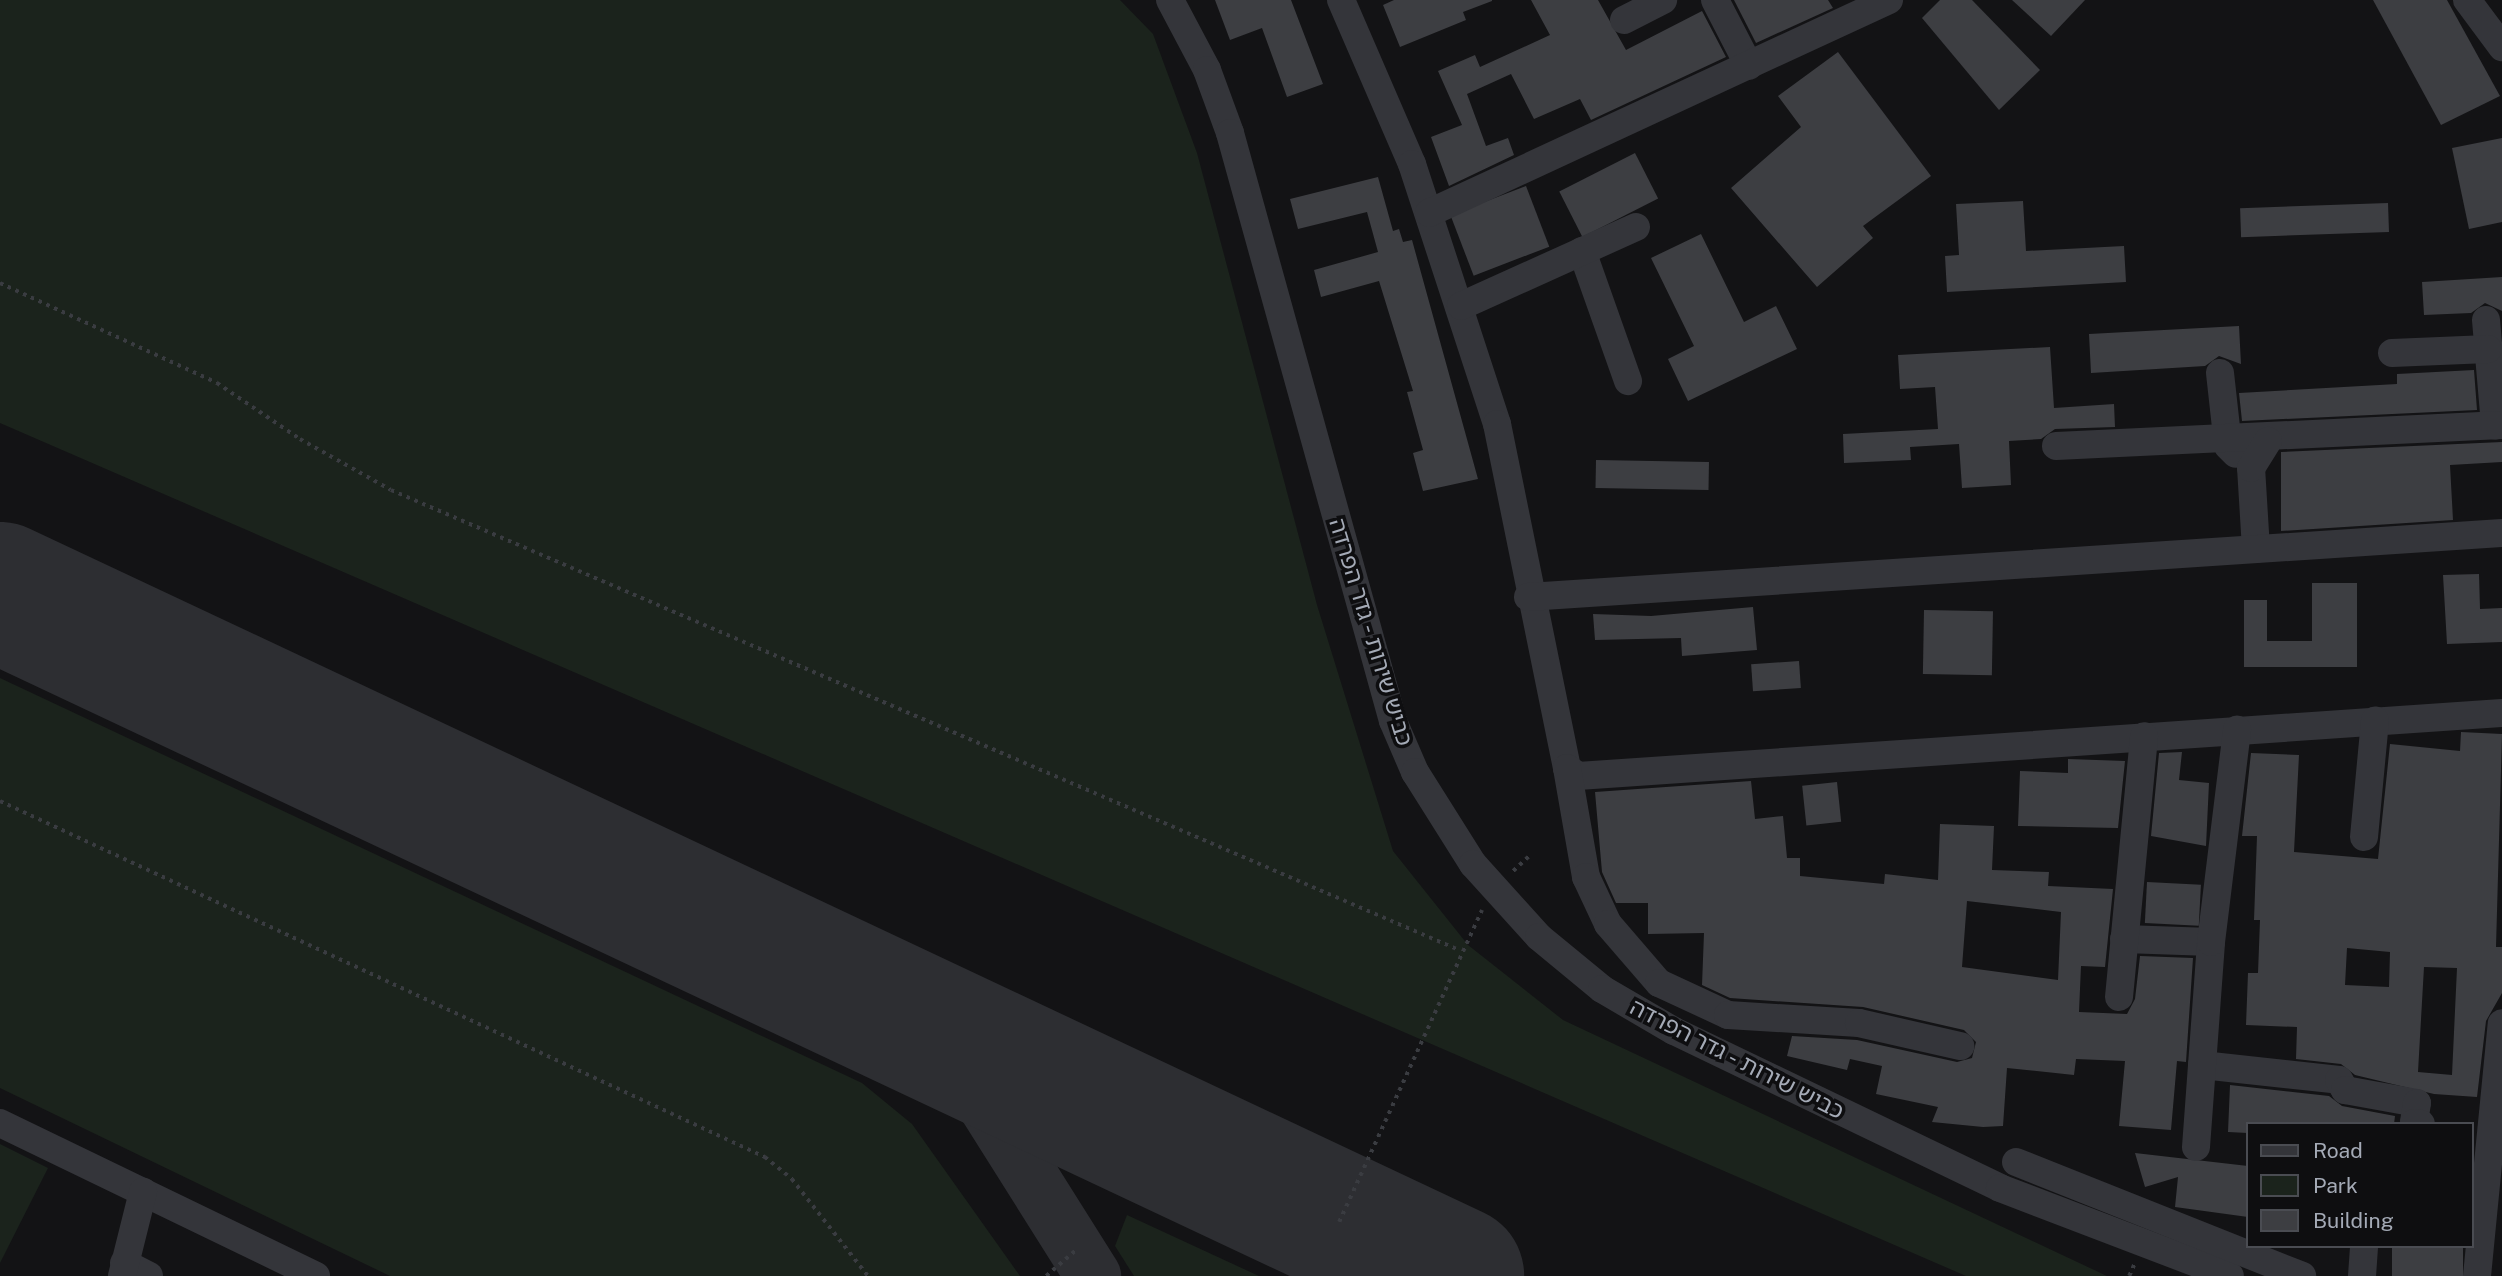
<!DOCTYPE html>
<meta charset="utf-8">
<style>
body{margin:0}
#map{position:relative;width:2502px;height:1276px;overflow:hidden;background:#131315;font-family:"Public Sans","Noto Sans Hebrew",sans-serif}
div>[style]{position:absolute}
.green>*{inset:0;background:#1b231c}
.taxiway>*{height:56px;margin:-28px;padding:0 28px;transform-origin:28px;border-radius:28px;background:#2d2e32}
.runway>*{height:140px;margin:-70px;padding:0 70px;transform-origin:70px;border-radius:70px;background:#2d2e32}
.building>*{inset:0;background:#3d3e42;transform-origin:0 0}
.path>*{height:3.5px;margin-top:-1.75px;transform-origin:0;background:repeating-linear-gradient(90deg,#3a3c41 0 3.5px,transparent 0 8.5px)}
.minor>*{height:28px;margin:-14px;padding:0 14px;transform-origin:14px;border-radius:14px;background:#34353a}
span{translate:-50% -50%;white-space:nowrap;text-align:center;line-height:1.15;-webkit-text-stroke:7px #0e0e10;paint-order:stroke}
.street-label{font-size:23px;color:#a4aab6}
.legend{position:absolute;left:2246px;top:1122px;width:228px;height:126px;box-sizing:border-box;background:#0e0e10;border:2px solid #4a4c52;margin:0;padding:9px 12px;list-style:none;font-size:21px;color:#a4aab6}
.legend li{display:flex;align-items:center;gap:14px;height:35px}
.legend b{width:35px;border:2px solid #4a4c52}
</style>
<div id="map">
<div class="green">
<div style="clip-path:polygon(0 0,1120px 0,1153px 34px,1197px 153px,1317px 605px,1393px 851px,1468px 945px,1563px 1020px,2107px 1276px,1966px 1276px,0 423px)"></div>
<div style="clip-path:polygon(0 678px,862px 1083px,912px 1124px,1020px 1276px,390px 1276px,0 1088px)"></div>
<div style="clip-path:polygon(0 1144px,48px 1168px,0 1263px)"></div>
<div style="clip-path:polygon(1127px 1215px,1259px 1276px,1134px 1276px,1115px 1246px)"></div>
</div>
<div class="taxiway">
<div style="left:944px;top:1039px;width:280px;rotate:57.8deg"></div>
</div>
<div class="runway">
<div style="left:0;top:592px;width:1607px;rotate:25.19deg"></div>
</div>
<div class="building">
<div style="clip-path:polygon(1215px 0,1291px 0,1323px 84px,1287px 97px,1262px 28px,1230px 40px)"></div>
<div style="clip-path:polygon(1394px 0,1492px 0,1492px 1px,1463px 12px,1466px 20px,1400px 47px,1383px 5px)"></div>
<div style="clip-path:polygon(1531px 0,1598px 0,1626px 50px,1702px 11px,1726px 57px,1591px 120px,1580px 99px,1534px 119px,1511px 74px,1467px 94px,1486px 146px,1508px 138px,1514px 155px,1449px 186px,1431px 137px,1462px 125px,1438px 71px,1475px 55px,1480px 67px,1550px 35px)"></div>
<div style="clip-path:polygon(1734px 0,1828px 0,1833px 8px,1756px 43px)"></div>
<div style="clip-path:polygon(1940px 0,1972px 0,2040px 70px,1999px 110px,1922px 18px)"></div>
<div style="clip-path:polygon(2012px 0,2085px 0,2051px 36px)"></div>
<div style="clip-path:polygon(2373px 0,2447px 0,2500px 96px,2441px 125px)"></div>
<div style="clip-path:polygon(1838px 52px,1931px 176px,1863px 226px,1873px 238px,1817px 287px,1731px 188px,1801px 127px,1778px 96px)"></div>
<div style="clip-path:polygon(2502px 138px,2502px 222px,2469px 229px,2452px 148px)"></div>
<div style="left:1635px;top:153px;width:51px;height:85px;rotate:63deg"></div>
<div style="clip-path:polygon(1378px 177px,1393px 231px,1399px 229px,1403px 242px,1412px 240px,1478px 479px,1423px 491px,1413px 453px,1423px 450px,1407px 392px,1413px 391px,1379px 281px,1321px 297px,1314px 270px,1378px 252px,1367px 212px,1298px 229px,1290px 199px)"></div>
<div style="left:1526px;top:186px;width:65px;height:81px;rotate:69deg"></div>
<div style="clip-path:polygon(2023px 201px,2026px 251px,2124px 246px,2126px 282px,1947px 292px,1945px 256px,1959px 255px,1956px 204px)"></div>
<div style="left:2388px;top:203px;width:29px;height:148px;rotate:88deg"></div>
<div style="clip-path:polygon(1701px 234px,1744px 322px,1776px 306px,1797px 349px,1688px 401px,1668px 359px,1694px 346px,1651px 258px)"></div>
<div style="clip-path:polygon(2502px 277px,2502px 311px,2485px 303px,2471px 313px,2424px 315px,2422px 282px)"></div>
<div style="clip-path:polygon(2239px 326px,2241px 364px,2219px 356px,2205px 366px,2091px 373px,2089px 334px)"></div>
<div style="clip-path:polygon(2050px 347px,2054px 408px,2114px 404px,2115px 427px,2055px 429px,2041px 439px,2009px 441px,2011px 485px,1962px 488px,1959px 444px,1910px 447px,1911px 460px,1844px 463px,1843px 434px,1938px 429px,1935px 387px,1900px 389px,1898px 355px)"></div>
<div style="clip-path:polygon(2474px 370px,2477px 410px,2242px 421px,2239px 393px,2397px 384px,2397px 374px)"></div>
<div style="clip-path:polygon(2502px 442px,2502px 462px,2450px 465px,2453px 520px,2281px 531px,2281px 452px)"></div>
<div style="left:1596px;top:460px;width:113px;height:28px;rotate:1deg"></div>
<div style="clip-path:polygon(2479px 574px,2480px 609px,2502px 608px,2502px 642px,2447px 644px,2443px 575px)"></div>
<div style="clip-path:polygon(2312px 583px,2357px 583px,2357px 667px,2244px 667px,2244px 600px,2267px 600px,2267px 641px,2312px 641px)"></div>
<div style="clip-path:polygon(1753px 607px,1757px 650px,1682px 656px,1681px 638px,1595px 640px,1593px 614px,1651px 616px)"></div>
<div style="left:1924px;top:610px;width:69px;height:64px;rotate:1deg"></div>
<div style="left:1799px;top:661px;width:27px;height:48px;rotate:86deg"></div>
<div style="clip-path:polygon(evenodd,2461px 732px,2502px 734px,2496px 947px,2502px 947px,2502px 993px,2486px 1021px,2477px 1097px,2434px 1094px,2355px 1075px,2341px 1064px,2296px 1059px,2297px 1027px,2246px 1025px,2248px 973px,2258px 973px,2260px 920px,2254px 920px,2257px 836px,2242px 836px,2251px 753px,2299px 755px,2294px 852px,2378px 859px,2390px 744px,2460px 751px,2461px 732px,2347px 948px,2390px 952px,2389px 987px,2345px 985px,2347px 948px,2461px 732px,2424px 967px,2457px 968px,2452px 1075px,2418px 1072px,2424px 967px)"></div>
<div style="clip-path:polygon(2182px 752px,2179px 780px,2209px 783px,2206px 846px,2151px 836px,2159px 753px)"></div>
<div style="clip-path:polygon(2068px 759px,2125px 761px,2118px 828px,2018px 826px,2020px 771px,2068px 773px)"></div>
<div style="clip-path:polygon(evenodd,1751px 781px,1755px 819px,1783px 816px,1787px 858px,1800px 858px,1800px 876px,1884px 884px,1885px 874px,1938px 880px,1940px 824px,1994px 826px,1992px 870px,2049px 872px,2048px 886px,2113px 889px,2105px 967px,2081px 966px,2079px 1012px,2127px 1014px,2135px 999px,2140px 956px,2193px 958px,2186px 1062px,2177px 1061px,2171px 1130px,2119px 1126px,2125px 1061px,2076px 1059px,2074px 1075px,2007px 1068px,2003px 1126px,1983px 1127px,1932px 1122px,1938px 1107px,1876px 1094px,1882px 1066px,1850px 1059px,1847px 1070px,1787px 1056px,1792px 1036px,1857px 1040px,1957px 1062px,1972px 1058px,1976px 1042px,1964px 1030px,1863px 1007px,1730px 998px,1702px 985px,1704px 933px,1648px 934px,1648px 903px,1616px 903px,1602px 872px,1595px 792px,1751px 781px,1967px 901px,2061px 912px,2058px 980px,1962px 967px,1967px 901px)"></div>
<div style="left:1837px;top:782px;width:40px;height:35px;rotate:84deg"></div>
<div style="left:2147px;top:882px;width:54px;height:41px;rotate:3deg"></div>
<div style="clip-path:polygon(2230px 1085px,2329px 1096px,2342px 1106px,2395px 1116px,2394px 1124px,2248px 1124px,2248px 1133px,2228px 1132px)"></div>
<div style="clip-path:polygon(2135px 1153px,2248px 1166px,2248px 1217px,2175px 1207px,2178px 1177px,2145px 1187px)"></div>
<div style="left:2392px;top:1246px;width:71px;height:30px"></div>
</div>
<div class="path">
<div style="left:0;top:283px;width:239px;rotate:24.7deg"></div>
<div style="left:217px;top:383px;width:100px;rotate:34deg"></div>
<div style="left:300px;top:439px;width:104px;rotate:29.3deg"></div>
<div style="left:391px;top:490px;width:1163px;rotate:23.3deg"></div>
<div style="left:0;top:801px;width:844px;rotate:24.96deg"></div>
<div style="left:765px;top:1157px;width:35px;rotate:39deg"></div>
<div style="left:792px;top:1179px;width:123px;rotate:51.9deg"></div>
<div style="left:1513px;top:871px;width:22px;rotate:-43deg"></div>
<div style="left:1339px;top:1222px;width:343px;rotate:-65.4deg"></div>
<div style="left:1046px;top:1276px;width:40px;rotate:-41deg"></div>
<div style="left:2129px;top:1276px;width:12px;rotate:-66deg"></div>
</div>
<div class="minor">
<div style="left:1170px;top:0;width:79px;rotate:62.1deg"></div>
<div style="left:1207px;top:70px;width:67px;rotate:69.9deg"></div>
<div style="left:1230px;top:133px;width:610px;rotate:74.51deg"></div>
<div style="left:1393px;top:721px;width:56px;rotate:66.7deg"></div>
<div style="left:1415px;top:772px;width:109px;rotate:57.8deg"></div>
<div style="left:1473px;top:864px;width:98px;rotate:47.9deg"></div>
<div style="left:1539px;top:937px;width:82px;rotate:39.5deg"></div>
<div style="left:1602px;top:989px;width:83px;rotate:30.3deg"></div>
<div style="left:1674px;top:1031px;width:362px;rotate:25.7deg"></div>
<div style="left:2000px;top:1188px;width:246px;rotate:20.9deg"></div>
<div style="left:1341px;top:0;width:179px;rotate:66.6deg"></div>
<div style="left:1412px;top:164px;width:274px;rotate:71.9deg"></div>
<div style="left:1497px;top:424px;width:351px;rotate:78.5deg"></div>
<div style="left:1567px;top:768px;width:14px;rotate:36deg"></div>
<div style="left:1578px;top:776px;width:926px;rotate:-3.9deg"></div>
<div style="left:1715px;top:0;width:74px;rotate:62.7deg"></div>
<div style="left:2467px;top:0;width:59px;rotate:53.3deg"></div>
<div style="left:1624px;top:20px;width:44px;rotate:-27.1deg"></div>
<div style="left:1429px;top:213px;width:507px;rotate:-24.85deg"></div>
<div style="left:1582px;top:251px;width:138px;rotate:70.5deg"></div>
<div style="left:1461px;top:306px;width:192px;rotate:-24.3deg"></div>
<div style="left:2486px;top:320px;width:106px;rotate:85.1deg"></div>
<div style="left:2392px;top:353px;width:96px;rotate:-2.4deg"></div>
<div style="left:2220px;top:373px;width:73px;rotate:83.7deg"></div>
<div style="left:2228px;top:446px;width:11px;rotate:45deg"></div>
<div style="left:2056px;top:446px;width:446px;rotate:-2.7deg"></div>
<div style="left:2256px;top:549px;width:81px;rotate:-93.5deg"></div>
<div style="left:2251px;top:468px;width:32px;rotate:-58deg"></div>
<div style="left:1528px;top:597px;width:976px;rotate:-3.76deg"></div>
<div style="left:1567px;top:768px;width:111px;rotate:80.1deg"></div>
<div style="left:1586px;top:877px;width:52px;rotate:64.9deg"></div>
<div style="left:1608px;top:924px;width:78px;rotate:49.2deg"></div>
<div style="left:1659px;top:983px;width:76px;rotate:24.9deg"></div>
<div style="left:1728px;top:1015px;width:131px;rotate:3.5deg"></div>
<div style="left:1859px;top:1023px;width:104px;rotate:12.8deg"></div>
<div style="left:2364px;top:837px;width:117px;rotate:-84.6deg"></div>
<div style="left:2124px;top:939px;width:87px;rotate:2deg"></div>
<div style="left:2119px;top:997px;width:262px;rotate:-84.5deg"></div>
<div style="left:2202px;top:1065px;width:138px;rotate:6.2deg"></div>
<div style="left:2339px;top:1080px;width:12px;rotate:59deg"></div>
<div style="left:2345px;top:1090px;width:73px;rotate:10.2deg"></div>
<div style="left:2417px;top:1103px;width:20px;rotate:99deg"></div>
<div style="left:2414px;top:1123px;width:7px;rotate:8deg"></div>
<div style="left:0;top:1123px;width:351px;rotate:25.8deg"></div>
<div style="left:2196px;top:1147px;width:206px;rotate:-85.8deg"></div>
<div style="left:2211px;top:942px;width:214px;rotate:-83deg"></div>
<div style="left:2016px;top:1162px;width:308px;rotate:21.7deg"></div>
<div style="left:124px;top:1263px;width:28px;rotate:27deg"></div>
<div style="left:122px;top:1276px;width:87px;rotate:-76deg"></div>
<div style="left:2362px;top:1276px;width:30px;rotate:-86deg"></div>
<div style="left:2477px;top:1276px;width:254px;rotate:-84.4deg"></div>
</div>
<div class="street-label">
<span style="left:1371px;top:632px;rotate:73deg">כביש שירות - גדר הפרדה</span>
<span style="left:1737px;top:1059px;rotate:27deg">כביש שירות - גדר הפרדה</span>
</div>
<ul class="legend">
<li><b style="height:9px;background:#34353a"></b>Road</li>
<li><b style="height:19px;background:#1b231c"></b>Park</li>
<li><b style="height:19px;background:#3d3e42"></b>Building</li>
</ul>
</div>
